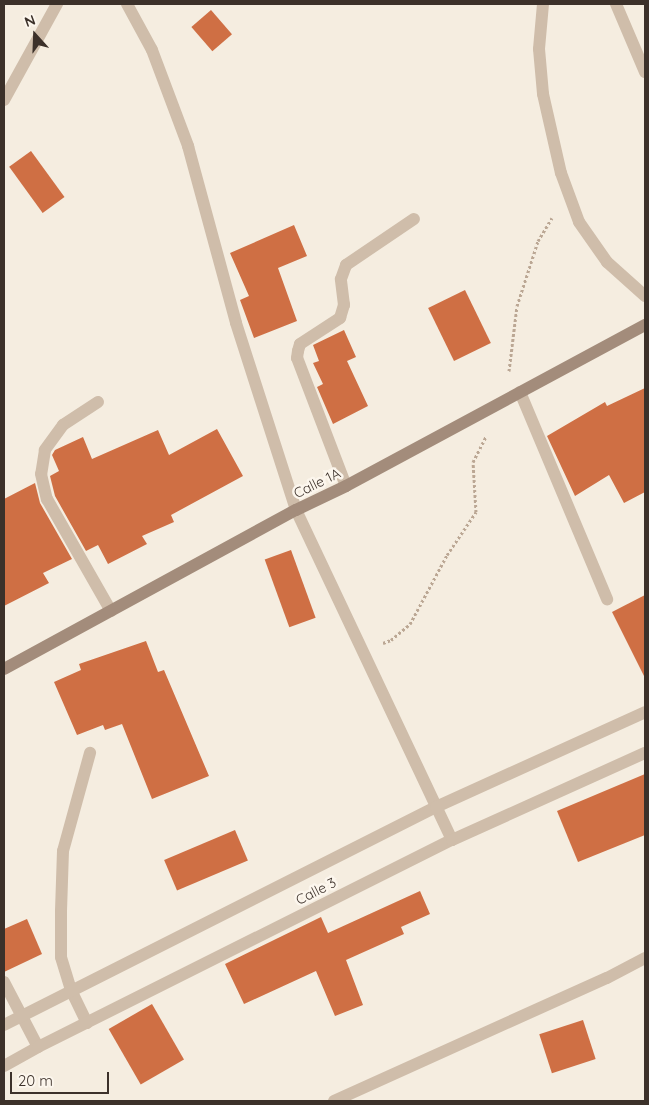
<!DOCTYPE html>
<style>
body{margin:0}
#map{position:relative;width:649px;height:1105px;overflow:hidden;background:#f5ede0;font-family:Quicksand,sans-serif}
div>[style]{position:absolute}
.building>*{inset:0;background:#cf6f44;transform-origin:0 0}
.path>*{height:3px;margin-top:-1.5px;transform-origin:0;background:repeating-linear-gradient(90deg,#bba794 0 2.5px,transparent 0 5px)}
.lane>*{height:12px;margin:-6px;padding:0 6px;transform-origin:6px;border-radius:6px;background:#cfbdaa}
.street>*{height:12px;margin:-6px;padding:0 6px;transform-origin:6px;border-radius:6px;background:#cfbdaa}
.secondary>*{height:12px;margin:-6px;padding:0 6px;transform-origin:6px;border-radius:6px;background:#a38c7b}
span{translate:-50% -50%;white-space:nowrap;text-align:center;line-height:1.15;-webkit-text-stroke:5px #fcf6ed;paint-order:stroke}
.street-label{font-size:14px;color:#3c312a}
.frame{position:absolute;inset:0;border:5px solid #3c312a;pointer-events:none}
.north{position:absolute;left:10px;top:10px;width:50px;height:50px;-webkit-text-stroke:4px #fcf6ed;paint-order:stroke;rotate:340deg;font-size:14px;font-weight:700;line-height:20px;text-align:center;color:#3c312a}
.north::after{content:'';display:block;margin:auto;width:18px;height:22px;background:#3c312a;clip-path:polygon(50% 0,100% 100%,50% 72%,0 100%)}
.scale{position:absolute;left:10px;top:1072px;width:99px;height:22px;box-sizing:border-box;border:2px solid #3c312a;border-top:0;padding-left:6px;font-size:15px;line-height:18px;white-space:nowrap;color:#3c312a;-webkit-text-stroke:4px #fcf6ed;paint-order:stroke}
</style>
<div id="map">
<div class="building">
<div style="left:211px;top:10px;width:32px;height:26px;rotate:49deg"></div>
<div style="left:31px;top:151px;width:57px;height:27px;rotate:54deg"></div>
<div style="clip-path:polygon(294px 225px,307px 256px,278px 268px,297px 321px,254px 338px,240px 300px,249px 296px,230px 253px)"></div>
<div style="left:465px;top:290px;width:59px;height:41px;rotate:64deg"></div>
<div style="clip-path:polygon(344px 330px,356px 357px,347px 361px,368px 406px,333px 424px,317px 387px,323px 384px,313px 363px,319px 361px,313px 345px)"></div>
<div style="clip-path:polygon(645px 388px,645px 492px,624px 503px,609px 475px,575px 496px,547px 436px,605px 402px,607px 406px)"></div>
<div style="clip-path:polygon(217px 429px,243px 476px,171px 515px,174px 522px,142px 536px,147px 544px,108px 564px,98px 545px,86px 551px,55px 496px,50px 476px,59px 471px,52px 455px,55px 450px,83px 437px,92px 459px,158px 430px,169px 455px)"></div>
<div style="clip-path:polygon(35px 483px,40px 503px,72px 559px,43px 573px,49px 583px,4px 606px,4px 499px)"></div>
<div style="left:291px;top:550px;width:72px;height:28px;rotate:70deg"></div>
<div style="clip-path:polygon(645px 595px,645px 678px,612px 612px)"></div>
<div style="clip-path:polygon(146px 641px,158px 672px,164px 670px,209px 776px,152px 799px,122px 724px,105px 730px,103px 725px,77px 735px,54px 682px,81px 670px,79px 664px)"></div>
<div style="clip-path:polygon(645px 774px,645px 835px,578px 862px,557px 811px)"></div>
<div style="left:235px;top:830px;width:33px;height:77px;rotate:67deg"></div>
<div style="clip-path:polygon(420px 891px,430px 914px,401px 927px,404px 934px,346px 960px,363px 1005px,335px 1016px,316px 971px,244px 1004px,225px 964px,321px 917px,328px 933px)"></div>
<div style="clip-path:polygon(27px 919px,42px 954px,4px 972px,4px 929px)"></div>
<div style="left:152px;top:1004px;width:64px;height:50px;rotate:60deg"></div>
<div style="left:583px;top:1020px;width:41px;height:46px;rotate:72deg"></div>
</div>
<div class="path">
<div style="left:509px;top:371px;width:65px;rotate:-83deg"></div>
<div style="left:517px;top:306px;width:68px;rotate:-72.1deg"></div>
<div style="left:538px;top:241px;width:27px;rotate:-59deg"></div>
<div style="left:383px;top:643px;width:9px;rotate:-21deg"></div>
<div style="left:391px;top:640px;width:25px;rotate:-40deg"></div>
<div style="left:410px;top:624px;width:78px;rotate:-61.8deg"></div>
<div style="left:447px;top:555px;width:52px;rotate:-56deg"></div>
<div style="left:476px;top:512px;width:50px;rotate:-93.4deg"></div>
<div style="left:473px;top:462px;width:28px;rotate:-63deg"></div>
</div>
<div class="lane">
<div style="left:616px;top:4px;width:74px;rotate:66.9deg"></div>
</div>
<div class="street">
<div style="left:127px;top:4px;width:52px;rotate:61.5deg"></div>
<div style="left:152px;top:50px;width:103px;rotate:69.4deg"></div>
<div style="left:188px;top:146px;width:183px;rotate:74.8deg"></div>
<div style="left:236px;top:323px;width:196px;rotate:72.2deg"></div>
<div style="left:296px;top:510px;width:365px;rotate:64.7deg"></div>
<div style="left:543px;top:4px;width:45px;rotate:95.1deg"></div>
<div style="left:539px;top:49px;width:45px;rotate:84.9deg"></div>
<div style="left:543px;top:94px;width:81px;rotate:77.2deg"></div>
<div style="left:561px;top:173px;width:52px;rotate:69.8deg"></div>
<div style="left:579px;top:222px;width:49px;rotate:55deg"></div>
<div style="left:607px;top:262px;width:51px;rotate:41.8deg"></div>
<div style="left:4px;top:100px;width:110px;rotate:-61.1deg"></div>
<div style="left:520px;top:392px;width:225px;rotate:67.2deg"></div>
<div style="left:98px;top:402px;width:42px;rotate:146.7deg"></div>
<div style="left:63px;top:425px;width:31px;rotate:126deg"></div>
<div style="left:45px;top:450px;width:24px;rotate:99deg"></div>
<div style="left:41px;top:474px;width:26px;rotate:77deg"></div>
<div style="left:47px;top:499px;width:129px;rotate:60.3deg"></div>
<div style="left:346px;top:486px;width:137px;rotate:-110.9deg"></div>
<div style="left:297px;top:358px;width:7px;rotate:-82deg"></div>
<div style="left:298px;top:351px;width:7px;rotate:-74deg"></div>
<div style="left:300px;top:344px;width:48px;rotate:-33deg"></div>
<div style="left:340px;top:318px;width:14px;rotate:-73deg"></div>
<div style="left:344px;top:305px;width:26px;rotate:-97deg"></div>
<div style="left:341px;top:279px;width:15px;rotate:-70deg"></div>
<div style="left:346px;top:265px;width:82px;rotate:-34.1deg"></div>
<div style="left:4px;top:982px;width:73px;rotate:62.4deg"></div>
<div style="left:87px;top:1023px;width:37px;rotate:-116deg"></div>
<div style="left:71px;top:990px;width:34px;rotate:-107deg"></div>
<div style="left:61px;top:957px;width:46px;rotate:-90deg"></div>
<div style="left:61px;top:911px;width:60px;rotate:-88.1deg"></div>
<div style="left:63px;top:851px;width:102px;rotate:-74.6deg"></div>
<div style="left:4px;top:1025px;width:484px;rotate:-26.8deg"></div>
<div style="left:436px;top:807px;width:230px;rotate:-24.4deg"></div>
<div style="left:4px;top:1066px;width:39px;rotate:-29deg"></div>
<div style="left:38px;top:1047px;width:463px;rotate:-26.6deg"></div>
<div style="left:452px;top:840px;width:212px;rotate:-24.3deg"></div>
<div style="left:334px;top:1101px;width:299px;rotate:-24.3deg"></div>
<div style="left:607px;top:978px;width:43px;rotate:-27.8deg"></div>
</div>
<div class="secondary">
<div style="left:4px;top:669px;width:332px;rotate:-28.6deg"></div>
<div style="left:296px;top:510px;width:55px;rotate:-25.6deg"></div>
<div style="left:346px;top:486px;width:340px;rotate:-28.3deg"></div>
</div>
<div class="street-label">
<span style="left:317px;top:483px;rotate:-26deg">Calle 1A</span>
<span style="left:316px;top:891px;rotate:-27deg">Calle 3</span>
</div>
<div class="frame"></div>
<div class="north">N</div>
<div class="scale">20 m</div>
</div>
